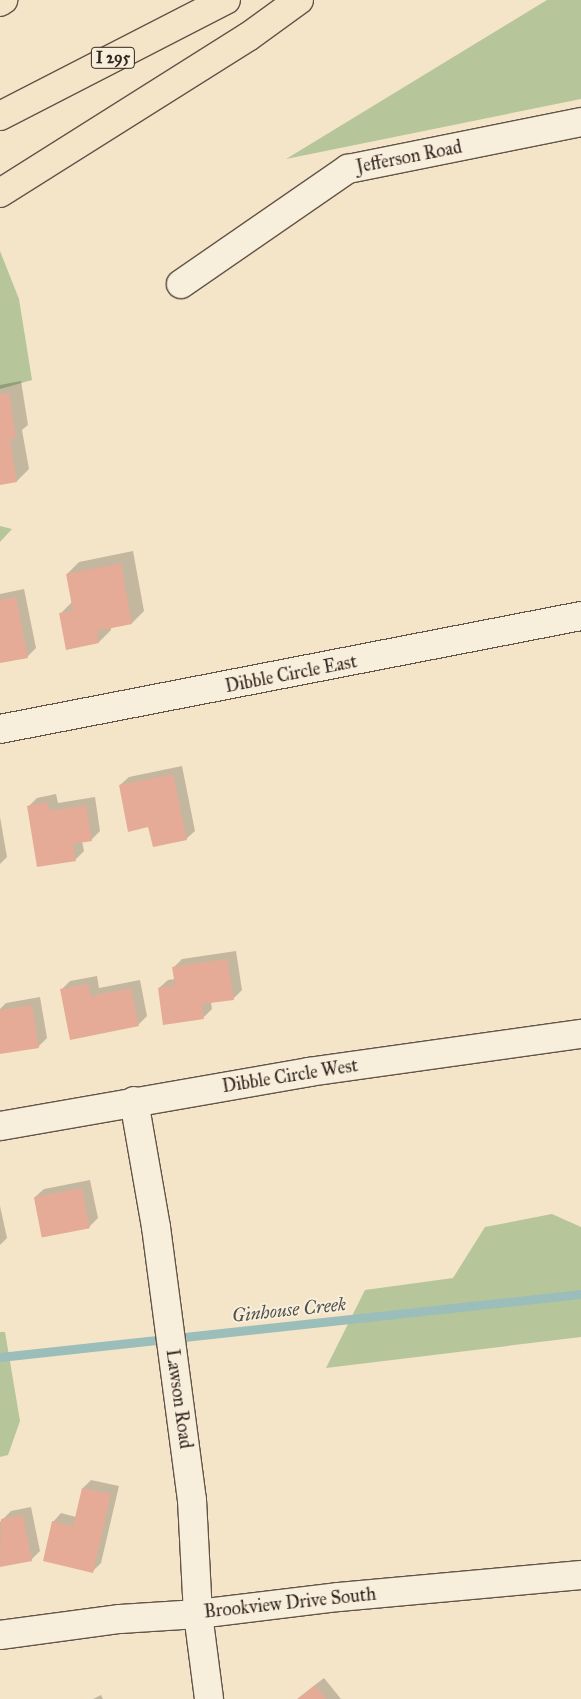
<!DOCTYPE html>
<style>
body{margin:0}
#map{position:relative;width:581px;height:1699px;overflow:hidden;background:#f4e5c9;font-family:"IM FELL Great Primer",serif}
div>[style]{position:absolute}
.green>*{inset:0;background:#b6c69a}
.shadow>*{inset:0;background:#0003}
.stream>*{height:9px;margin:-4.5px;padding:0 4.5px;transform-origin:4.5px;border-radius:4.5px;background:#9cbebb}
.building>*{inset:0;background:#e5ab96;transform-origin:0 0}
.roads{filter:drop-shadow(1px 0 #625448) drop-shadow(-1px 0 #625448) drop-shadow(0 1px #625448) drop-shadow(0 -1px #625448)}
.minor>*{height:28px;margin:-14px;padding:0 14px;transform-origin:14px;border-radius:14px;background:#f8eedc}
.highway>*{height:28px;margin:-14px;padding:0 14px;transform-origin:14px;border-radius:14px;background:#f4e5c9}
span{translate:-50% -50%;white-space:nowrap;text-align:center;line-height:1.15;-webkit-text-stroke:4px #f8eedc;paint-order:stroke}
.shield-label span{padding:1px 4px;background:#f8eedc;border:1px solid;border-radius:4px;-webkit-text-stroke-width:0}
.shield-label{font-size:16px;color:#32231d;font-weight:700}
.street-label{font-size:18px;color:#32231d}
.water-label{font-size:19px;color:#52524c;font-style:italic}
</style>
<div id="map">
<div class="green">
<div style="clip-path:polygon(547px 0,581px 0,581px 99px,286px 159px)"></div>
<div style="clip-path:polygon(0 251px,19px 299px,32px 380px,0 389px)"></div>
<div style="clip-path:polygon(0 526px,12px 529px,0 542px)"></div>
<div style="clip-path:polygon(552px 1214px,581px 1227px,581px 1337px,326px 1368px,365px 1290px,453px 1278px,485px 1227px)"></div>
<div style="clip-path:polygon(0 1332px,5px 1332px,20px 1421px,8px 1455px,0 1457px)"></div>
</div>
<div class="shadow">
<div style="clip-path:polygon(21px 381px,28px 425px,22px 430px,29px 469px,17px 481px,0 484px,0 385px)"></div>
<div style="clip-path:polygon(133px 551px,144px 611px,132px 623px,111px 627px,111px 630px,99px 642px,60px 614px,72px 602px,67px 574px,79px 562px)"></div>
<div style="clip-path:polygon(24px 589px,36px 648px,27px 657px,0 662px,0 594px)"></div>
<div style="clip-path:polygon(182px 766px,195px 831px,186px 839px,149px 826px,120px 785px,129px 777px)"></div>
<div style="clip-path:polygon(56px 794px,58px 803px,95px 797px,100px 831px,91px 840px,82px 841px,84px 851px,75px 860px,29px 806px,37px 798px)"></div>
<div style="clip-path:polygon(0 817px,7px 857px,0 864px)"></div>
<div style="clip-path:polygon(236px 951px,242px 990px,233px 999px,211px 1002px,212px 1009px,204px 1017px,159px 988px,168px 980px,175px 979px,173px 968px,182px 959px)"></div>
<div style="clip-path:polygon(97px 976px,99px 988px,140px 980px,147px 1016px,138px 1025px,61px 990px,70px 981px)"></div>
<div style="clip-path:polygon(40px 997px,47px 1038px,38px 1047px,0 1053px,0 1009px,6px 1003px)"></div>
<div style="clip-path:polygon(90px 1180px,98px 1218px,89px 1227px,35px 1197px,44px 1189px)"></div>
<div style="clip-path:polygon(0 1206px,7px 1238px,0 1245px)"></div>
<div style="clip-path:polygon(91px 1480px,119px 1486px,101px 1563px,93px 1571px,53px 1522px,61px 1513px,76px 1517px,83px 1488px)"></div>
<div style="clip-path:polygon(31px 1507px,40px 1551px,31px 1560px,0 1565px,0 1522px,11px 1511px)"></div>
<div style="clip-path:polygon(324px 1678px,341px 1699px,297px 1699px)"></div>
<div style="clip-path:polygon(101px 1695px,103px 1699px,93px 1699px)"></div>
</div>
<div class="stream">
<div style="left:0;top:1357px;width:584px;rotate:-6.19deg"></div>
</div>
<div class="building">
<div style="clip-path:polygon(9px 393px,16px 438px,10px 439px,17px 482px,0 485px,0 394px)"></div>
<div style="clip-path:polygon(121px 563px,132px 624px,97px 631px,99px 643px,66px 650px,59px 613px,73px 611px,66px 574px)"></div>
<div style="clip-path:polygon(16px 597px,28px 658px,0 663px,0 600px)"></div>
<div style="clip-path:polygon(173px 774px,187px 840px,153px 847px,148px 827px,128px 832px,119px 785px)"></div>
<div style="clip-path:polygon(48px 802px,50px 811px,86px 805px,92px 841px,73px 844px,76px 861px,37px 867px,27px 806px)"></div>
<div style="clip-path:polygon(227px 959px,234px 1000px,202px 1004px,204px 1019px,163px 1025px,158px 988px,175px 985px,172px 967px)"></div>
<div style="clip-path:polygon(88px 984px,91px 996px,131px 988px,139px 1026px,70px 1040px,60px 989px)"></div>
<div style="clip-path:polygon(32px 1005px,39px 1048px,0 1054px,0 1010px)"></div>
<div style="left:82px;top:1188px;width:41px;height:49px;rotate:79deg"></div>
<div style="clip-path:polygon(82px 1488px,111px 1494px,93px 1573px,43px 1561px,52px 1521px,73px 1526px)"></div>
<div style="clip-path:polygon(23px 1515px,32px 1561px,0 1567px,1px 1519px)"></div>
<div style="clip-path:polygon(315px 1685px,326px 1699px,298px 1699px)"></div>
</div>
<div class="roads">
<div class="minor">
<div style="left:181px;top:284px;width:203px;rotate:-34.6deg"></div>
<div style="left:348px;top:169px;width:238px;rotate:-11.4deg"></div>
<div style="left:0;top:729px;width:592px;rotate:-11.01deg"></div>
<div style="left:134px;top:1101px;width:128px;rotate:80.1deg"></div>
<div style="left:156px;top:1227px;width:275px;rotate:82.5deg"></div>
<div style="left:192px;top:1500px;width:114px;rotate:87deg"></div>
<div style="left:198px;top:1614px;width:86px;rotate:82.6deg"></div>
<div style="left:0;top:1126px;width:314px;rotate:-9.9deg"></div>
<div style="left:309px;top:1072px;width:275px;rotate:-8deg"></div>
<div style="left:0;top:1635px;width:121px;rotate:-7.6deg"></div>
<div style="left:120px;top:1619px;width:78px;rotate:-3.7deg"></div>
<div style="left:198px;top:1614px;width:142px;rotate:-6.9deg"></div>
<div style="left:339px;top:1597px;width:243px;rotate:-5.2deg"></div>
</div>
<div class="highway">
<div style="left:0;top:2px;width:4px;rotate:-34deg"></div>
<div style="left:0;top:116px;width:254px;rotate:-27.2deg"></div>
<div style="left:0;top:193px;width:293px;rotate:-32.2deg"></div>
<div style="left:248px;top:37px;width:63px;rotate:-36deg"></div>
</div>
</div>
<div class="shield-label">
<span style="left:113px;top:58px">I 295</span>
</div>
<div class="street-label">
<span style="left:409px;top:157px;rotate:-11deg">Jefferson Road</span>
<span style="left:291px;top:674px;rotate:-11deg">Dibble Circle East</span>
<span style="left:290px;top:1076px;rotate:-9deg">Dibble Circle West</span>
<span style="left:179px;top:1399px;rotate:82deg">Lawson Road</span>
<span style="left:290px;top:1603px;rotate:-6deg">Brookview Drive South</span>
</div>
<div class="water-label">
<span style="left:289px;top:1310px;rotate:-6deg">Ginhouse Creek</span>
</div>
</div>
